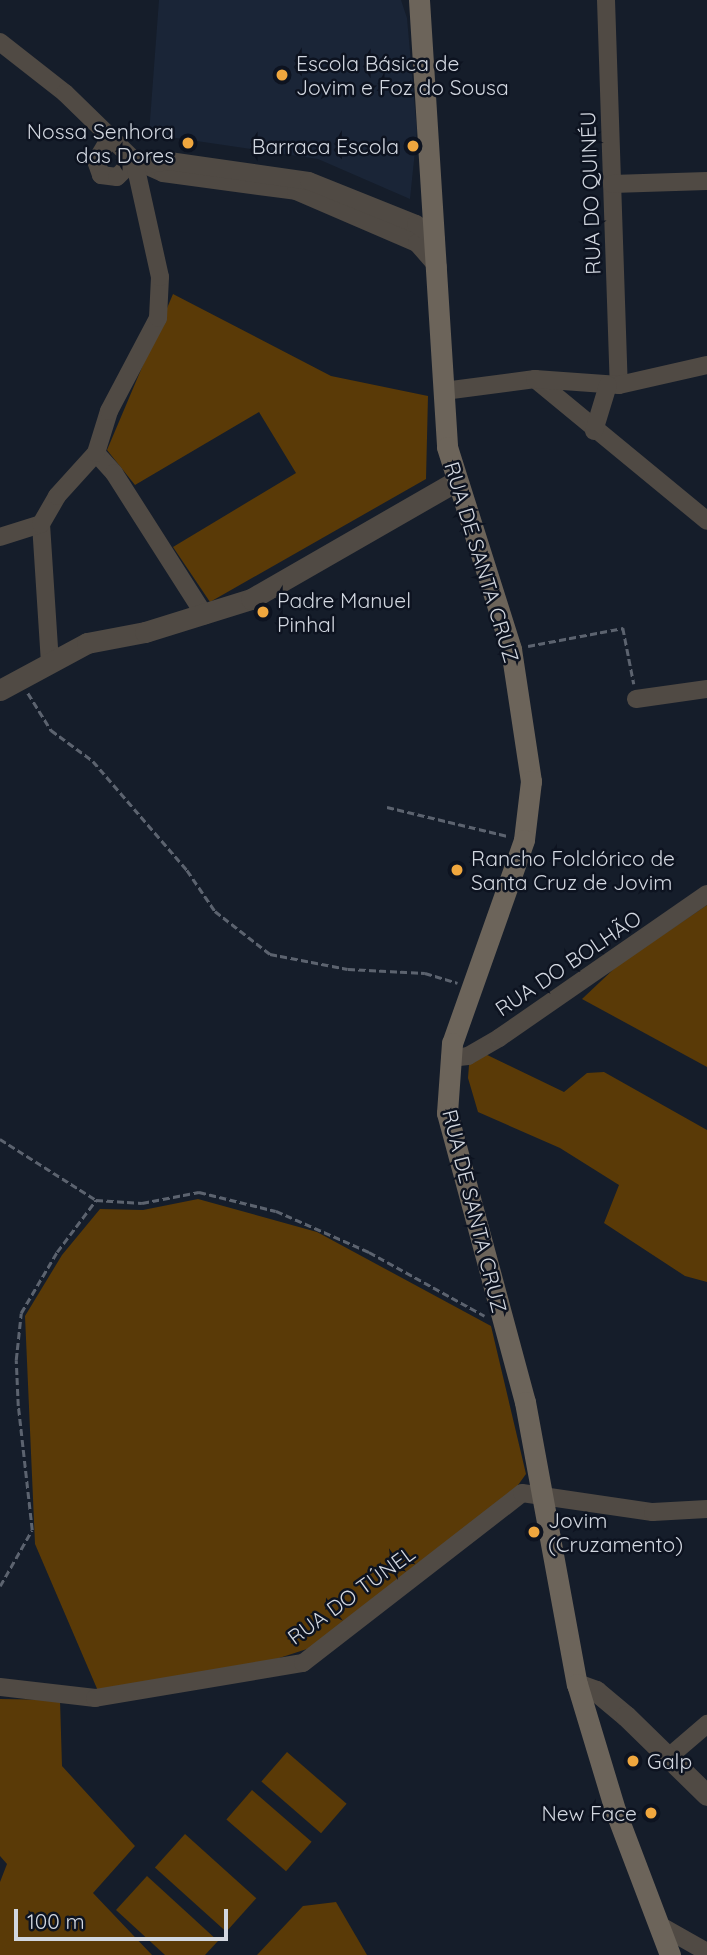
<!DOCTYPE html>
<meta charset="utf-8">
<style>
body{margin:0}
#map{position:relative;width:707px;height:1955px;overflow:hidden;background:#151d2a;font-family:Quicksand,sans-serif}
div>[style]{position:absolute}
.built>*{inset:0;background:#1a2537}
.green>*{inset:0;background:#5a3a07;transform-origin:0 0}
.path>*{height:2.5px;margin-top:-1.25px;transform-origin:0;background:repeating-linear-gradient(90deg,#5c636f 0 7px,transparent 0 10.5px)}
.minor>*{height:18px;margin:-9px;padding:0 9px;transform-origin:9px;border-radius:9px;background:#504a44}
.tertiary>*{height:21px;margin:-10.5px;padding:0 10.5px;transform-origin:10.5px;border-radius:10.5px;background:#504a44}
.secondary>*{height:21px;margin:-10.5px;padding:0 10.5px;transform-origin:10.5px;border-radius:10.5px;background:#6c645a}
.dots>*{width:19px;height:19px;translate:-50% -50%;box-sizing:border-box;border:4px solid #0d1320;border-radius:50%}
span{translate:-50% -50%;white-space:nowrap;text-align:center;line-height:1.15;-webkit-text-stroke:5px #0d1320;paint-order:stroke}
.poi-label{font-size:21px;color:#d2d7e0}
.left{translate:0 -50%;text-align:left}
.right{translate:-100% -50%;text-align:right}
.street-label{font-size:21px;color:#d2d7e0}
.scale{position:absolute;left:14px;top:1909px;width:214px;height:32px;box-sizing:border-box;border:4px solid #d2d7e0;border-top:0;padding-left:9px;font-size:21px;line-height:24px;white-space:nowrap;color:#d2d7e0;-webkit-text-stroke:5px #0d1320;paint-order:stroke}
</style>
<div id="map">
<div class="built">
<div style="clip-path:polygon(159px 0,401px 0,407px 18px,417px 131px,410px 199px,318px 159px,149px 134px)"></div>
</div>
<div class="green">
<div style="clip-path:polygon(173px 294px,331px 376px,428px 396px,426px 479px,210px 602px,173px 547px,296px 473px,259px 412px,135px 485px,107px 450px)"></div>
<div style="clip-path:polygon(707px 905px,707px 1067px,582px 999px,618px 965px)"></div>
<div style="clip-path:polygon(481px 1052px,564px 1092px,587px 1073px,604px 1072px,707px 1130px,707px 1282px,685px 1276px,604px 1223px,619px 1185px,560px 1148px,478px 1112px,468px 1078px,469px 1065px)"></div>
<div style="clip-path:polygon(198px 1199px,317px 1232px,491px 1326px,526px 1474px,513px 1492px,310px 1648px,270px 1661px,98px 1691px,35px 1544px,25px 1316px,62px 1255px,100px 1209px,143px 1210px)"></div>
<div style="clip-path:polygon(0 1699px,60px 1700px,62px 1766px,135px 1846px,93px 1893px,152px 1955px,0 1955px,0 1882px,7px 1864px,0 1856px)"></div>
<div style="left:287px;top:1752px;width:79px;height:39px;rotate:41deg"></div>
<div style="left:252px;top:1790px;width:79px;height:39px;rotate:41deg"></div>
<div style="left:185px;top:1834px;width:96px;height:45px;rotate:42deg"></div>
<div style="clip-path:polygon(147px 1876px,218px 1941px,205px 1955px,165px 1955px,116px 1910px)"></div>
<div style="clip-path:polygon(336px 1902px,367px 1955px,257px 1955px,303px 1906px)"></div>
</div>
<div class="path">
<div style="left:528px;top:646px;width:97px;rotate:-10.7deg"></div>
<div style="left:623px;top:628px;width:57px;rotate:78.9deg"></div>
<div style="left:28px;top:693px;width:44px;rotate:58.1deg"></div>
<div style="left:51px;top:730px;width:52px;rotate:36.4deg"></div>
<div style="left:93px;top:761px;width:144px;rotate:49.2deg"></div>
<div style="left:187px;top:870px;width:50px;rotate:55.7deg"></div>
<div style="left:215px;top:911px;width:70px;rotate:38deg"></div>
<div style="left:270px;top:954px;width:79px;rotate:10.9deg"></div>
<div style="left:348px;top:969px;width:77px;rotate:3deg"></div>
<div style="left:425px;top:973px;width:34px;rotate:17deg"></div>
<div style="left:387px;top:807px;width:124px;rotate:13.5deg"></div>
<div style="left:0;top:1139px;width:114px;rotate:32.4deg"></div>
<div style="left:96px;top:1200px;width:46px;rotate:3.7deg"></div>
<div style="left:142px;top:1203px;width:58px;rotate:-10.9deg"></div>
<div style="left:199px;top:1192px;width:79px;rotate:13.9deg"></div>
<div style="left:276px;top:1211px;width:102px;rotate:23.8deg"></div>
<div style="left:369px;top:1252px;width:132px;rotate:28.9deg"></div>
<div style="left:0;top:1586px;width:64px;rotate:-60.3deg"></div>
<div style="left:32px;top:1530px;width:125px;rotate:-96.4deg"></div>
<div style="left:18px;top:1406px;width:46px;rotate:-92.5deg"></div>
<div style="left:16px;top:1360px;width:47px;rotate:-83.9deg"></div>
<div style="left:21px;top:1313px;width:71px;rotate:-59.5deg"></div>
<div style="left:57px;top:1252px;width:65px;rotate:-53.1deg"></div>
</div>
<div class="minor">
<div style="left:606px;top:0;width:385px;rotate:88.1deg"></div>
<div style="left:0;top:42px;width:83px;rotate:38.1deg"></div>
<div style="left:65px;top:93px;width:96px;rotate:44.2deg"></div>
<div style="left:134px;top:160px;width:32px;rotate:24deg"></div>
<div style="left:163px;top:173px;width:134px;rotate:7.7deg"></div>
<div style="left:296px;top:191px;width:132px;rotate:23.3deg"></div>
<div style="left:417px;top:243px;width:32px;rotate:49deg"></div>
<div style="left:110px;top:138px;width:27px;rotate:121deg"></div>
<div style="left:96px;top:161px;width:15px;rotate:70deg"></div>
<div style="left:101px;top:175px;width:16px;rotate:7deg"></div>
<div style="left:117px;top:177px;width:24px;rotate:-45deg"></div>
<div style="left:148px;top:164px;width:21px;rotate:-8deg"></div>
<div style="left:169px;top:161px;width:141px;rotate:8.1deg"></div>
<div style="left:309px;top:181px;width:115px;rotate:21.9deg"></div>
<div style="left:416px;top:224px;width:25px;rotate:37deg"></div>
<div style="left:612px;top:184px;width:95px;rotate:-1.8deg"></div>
<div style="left:535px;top:379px;width:223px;rotate:39.5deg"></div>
<div style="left:444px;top:391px;width:92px;rotate:-7.5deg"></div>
<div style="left:535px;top:379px;width:84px;rotate:4.1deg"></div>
<div style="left:619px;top:385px;width:90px;rotate:-12.8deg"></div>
<div style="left:594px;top:431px;width:48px;rotate:-73.1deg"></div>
<div style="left:96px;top:453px;width:27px;rotate:48deg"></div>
<div style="left:114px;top:473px;width:169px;rotate:57.5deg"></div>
<div style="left:41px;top:524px;width:139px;rotate:86.3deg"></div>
<div style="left:0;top:537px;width:43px;rotate:-17.6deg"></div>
<div style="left:41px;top:524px;width:32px;rotate:-60deg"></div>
<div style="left:57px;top:496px;width:58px;rotate:-47.8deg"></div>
<div style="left:96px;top:453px;width:44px;rotate:-72.8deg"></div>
<div style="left:109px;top:411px;width:105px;rotate:-62.2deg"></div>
<div style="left:158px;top:318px;width:41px;rotate:-87.2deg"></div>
<div style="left:160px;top:277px;width:120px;rotate:-102.5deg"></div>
<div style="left:636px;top:699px;width:72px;rotate:-8deg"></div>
<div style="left:450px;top:1058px;width:18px;rotate:-6deg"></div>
<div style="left:468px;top:1056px;width:36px;rotate:-30deg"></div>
<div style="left:499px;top:1038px;width:253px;rotate:-34.7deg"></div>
<div style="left:0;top:1687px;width:96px;rotate:6.6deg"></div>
<div style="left:95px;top:1698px;width:211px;rotate:-9.6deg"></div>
<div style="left:303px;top:1663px;width:277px;rotate:-37.8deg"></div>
<div style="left:522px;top:1493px;width:132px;rotate:8.3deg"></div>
<div style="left:653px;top:1512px;width:54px;rotate:-3.2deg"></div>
<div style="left:671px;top:1755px;width:48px;rotate:-40.7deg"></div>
<div style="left:661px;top:1926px;width:53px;rotate:29.5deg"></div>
</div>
<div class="tertiary">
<div style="left:0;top:690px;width:99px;rotate:-28.4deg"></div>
<div style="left:87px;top:643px;width:59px;rotate:-10.7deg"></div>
<div style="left:145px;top:632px;width:111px;rotate:-17.3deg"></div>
<div style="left:251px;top:599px;width:237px;rotate:-29.9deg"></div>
<div style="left:577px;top:1684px;width:20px;rotate:20deg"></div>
<div style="left:596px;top:1691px;width:39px;rotate:40deg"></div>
<div style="left:626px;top:1716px;width:113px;rotate:44.3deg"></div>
</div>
<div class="secondary">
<div style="left:419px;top:0;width:448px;rotate:86.4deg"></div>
<div style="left:447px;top:447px;width:212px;rotate:72.4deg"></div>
<div style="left:511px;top:649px;width:134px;rotate:81.4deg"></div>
<div style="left:531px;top:781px;width:59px;rotate:96.8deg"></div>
<div style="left:524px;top:840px;width:215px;rotate:109.5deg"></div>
<div style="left:452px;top:1043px;width:70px;rotate:94.1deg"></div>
<div style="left:447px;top:1113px;width:299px;rotate:74.9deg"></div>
<div style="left:525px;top:1402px;width:287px;rotate:79.6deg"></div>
<div style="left:577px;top:1684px;width:132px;rotate:73.2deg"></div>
<div style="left:615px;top:1810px;width:155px;rotate:69.2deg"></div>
</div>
<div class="dots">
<div style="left:282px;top:75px;background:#f0a73e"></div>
<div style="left:188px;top:143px;background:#f0a73e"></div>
<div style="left:413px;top:146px;background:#f0a73e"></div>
<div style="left:263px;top:612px;background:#f0a73e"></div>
<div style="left:457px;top:870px;background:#f0a73e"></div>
<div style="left:534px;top:1532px;background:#f0a73e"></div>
<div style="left:633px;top:1761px;background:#f0a73e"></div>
<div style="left:651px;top:1813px;background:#f0a73e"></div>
</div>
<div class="poi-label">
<span class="left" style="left:296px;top:75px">Escola Básica de<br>Jovim e Foz do Sousa</span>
<span class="right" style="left:174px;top:143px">Nossa Senhora<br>das Dores</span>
<span class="right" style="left:399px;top:146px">Barraca Escola</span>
<span class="left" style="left:277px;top:612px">Padre Manuel<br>Pinhal</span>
<span class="left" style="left:471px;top:870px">Rancho Folclórico de<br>Santa Cruz de Jovim</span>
<span class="left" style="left:548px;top:1532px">Jovim<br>(Cruzamento)</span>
<span class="left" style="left:647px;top:1761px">Galp</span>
<span class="right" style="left:637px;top:1813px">New Face</span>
</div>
<div class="street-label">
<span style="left:590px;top:193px;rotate:-92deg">RUA DO QUINÉU</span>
<span style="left:482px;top:562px;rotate:73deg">RUA DE SANTA CRUZ</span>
<span style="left:568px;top:963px;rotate:-34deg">RUA DO BOLHÃO</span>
<span style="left:475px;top:1211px;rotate:76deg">RUA DE SANTA CRUZ</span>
<span style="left:351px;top:1595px;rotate:-36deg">RUA DO TÚNEL</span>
</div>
<div class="scale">100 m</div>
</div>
